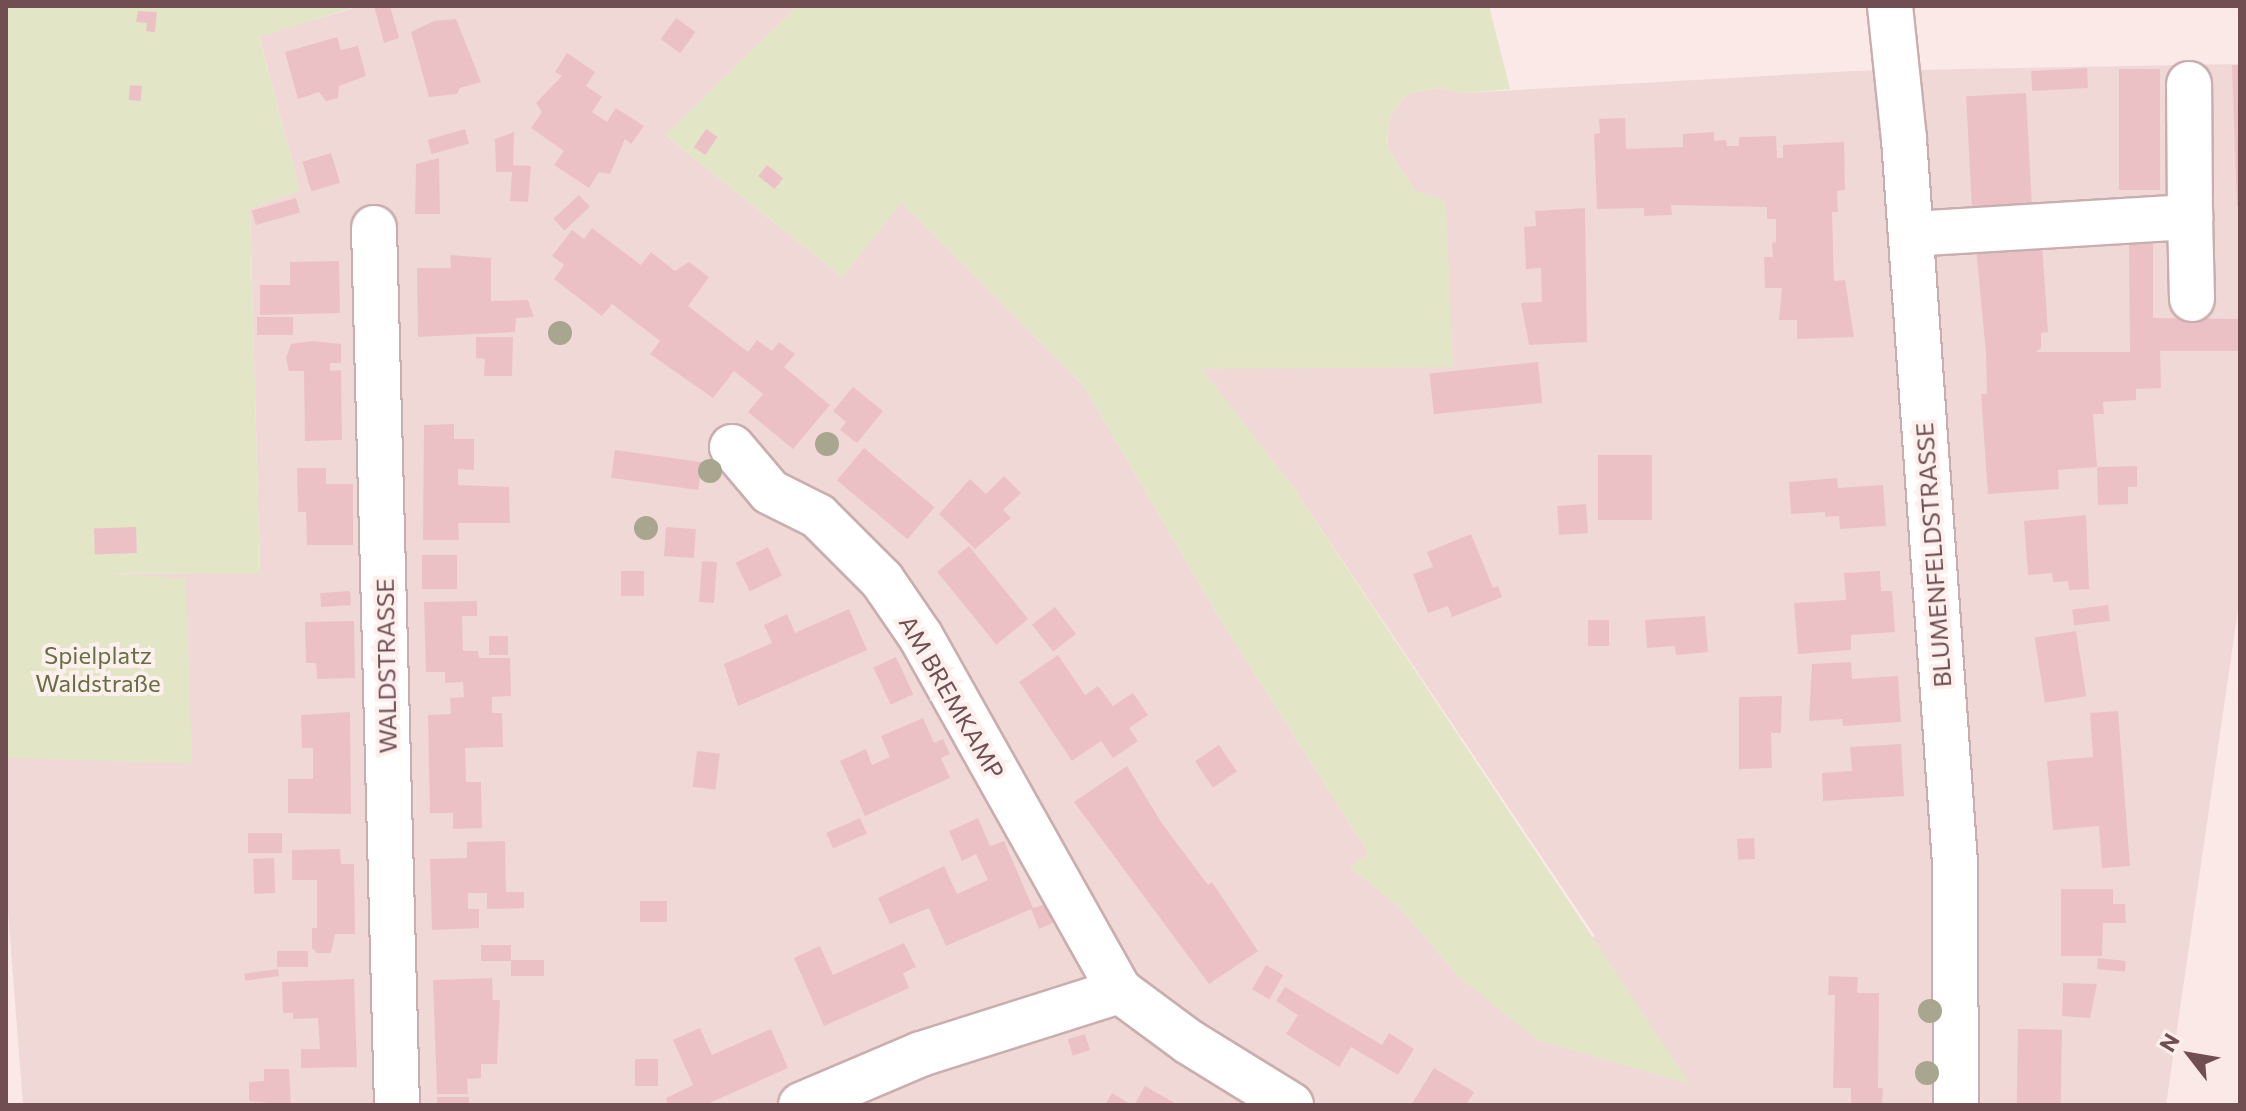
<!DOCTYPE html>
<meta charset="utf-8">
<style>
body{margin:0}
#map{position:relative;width:2246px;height:1111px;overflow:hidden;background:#fae9e7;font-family:Commissioner,sans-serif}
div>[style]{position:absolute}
.residential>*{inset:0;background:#f0d8d6}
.green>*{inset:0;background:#e2e6c7}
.building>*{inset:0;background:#ecc1c5;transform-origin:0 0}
.roads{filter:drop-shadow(2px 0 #caaeaf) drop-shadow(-2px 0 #caaeaf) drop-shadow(0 2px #caaeaf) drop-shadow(0 -2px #caaeaf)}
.minor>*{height:44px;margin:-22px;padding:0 22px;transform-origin:22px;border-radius:22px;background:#fff}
.trees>*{width:24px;height:24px;margin:-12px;border-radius:50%;background:#a8a68e}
span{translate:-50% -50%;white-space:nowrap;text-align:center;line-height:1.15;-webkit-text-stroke:8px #fdefec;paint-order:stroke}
.street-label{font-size:24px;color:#704e52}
.park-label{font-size:24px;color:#656f45}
.frame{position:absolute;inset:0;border:8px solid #704e52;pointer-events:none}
.north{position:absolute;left:2150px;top:1015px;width:80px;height:80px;-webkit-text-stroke:6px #fdefec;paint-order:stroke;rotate:301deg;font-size:22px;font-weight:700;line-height:32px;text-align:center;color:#704e52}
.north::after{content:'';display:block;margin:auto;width:28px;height:36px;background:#704e52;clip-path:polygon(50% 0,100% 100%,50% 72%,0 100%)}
</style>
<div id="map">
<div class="residential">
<div style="clip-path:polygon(361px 6px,797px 6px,666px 136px,842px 277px,901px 202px,1083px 385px,1218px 616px,1369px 854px,1350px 867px,1400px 908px,1459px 977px,1595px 936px,1293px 487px,1201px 369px,1414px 190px,1387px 146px,1390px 117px,1407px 94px,1438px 88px,1464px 93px,1853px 71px,2240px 64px,2240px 596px,2166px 1105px,23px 1105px,6px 885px,6px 574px,260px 573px,250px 208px,300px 190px,259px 36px)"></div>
</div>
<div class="green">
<div style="clip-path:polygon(6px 6px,358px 6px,259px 37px,300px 190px,250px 209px,260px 574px,111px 573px,186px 579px,192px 763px,6px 758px)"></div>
<div style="clip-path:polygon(797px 6px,1489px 6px,1510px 89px,1464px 93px,1438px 88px,1407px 94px,1390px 117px,1387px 146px,1414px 190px,1446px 201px,1453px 367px,1202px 369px,1293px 487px,1690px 1084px,1537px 1040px,1459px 977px,1400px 908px,1350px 867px,1369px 854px,1218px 616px,1083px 385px,902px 203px,842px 277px,665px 135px)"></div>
</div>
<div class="building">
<div style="clip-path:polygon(374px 6px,390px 6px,399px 38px,384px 43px)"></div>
<div style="clip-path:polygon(138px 11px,157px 12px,155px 32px,146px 31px,147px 23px,136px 22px)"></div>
<div style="left:676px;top:18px;width:24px;height:26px;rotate:36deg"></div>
<div style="clip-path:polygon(456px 19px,481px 82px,460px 88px,457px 94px,429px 97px,411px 32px,434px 21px)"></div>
<div style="clip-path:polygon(337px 37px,341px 50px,358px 46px,366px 76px,339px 86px,338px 98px,326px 101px,319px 92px,298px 99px,285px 52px)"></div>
<div style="clip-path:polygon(567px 53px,595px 72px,586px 86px,602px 97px,592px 112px,607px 122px,616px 108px,644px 126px,631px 144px,625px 139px,610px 174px,599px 172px,589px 188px,554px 165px,564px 151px,531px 128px,542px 112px,536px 103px,562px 76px,555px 72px)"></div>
<div style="clip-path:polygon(2232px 65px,2240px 65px,2240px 206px,2237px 206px)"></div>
<div style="left:2087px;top:68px;width:20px;height:56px;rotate:87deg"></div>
<div style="left:2119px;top:69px;width:41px;height:121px"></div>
<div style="left:130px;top:85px;width:12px;height:15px;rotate:5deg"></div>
<div style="left:2026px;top:93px;width:113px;height:60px;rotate:87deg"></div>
<div style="clip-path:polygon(1625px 118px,1626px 149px,1683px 147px,1683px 134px,1714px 132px,1714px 141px,1726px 140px,1727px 146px,1739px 146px,1739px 137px,1776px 136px,1777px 158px,1783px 158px,1783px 145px,1844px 142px,1845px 190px,1837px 191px,1838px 212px,1832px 212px,1834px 281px,1845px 280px,1854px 337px,1797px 339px,1797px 320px,1779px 320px,1782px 288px,1765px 288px,1764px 257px,1773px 257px,1772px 243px,1776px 242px,1776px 219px,1767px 219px,1767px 207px,1671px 205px,1672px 215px,1644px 216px,1644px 208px,1597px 209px,1594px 134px,1600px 133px,1599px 119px)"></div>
<div style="left:465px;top:129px;width:15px;height:39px;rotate:74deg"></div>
<div style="left:706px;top:129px;width:14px;height:22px;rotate:34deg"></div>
<div style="clip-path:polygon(514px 132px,513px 165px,531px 166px,528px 202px,510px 201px,512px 172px,496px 172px,495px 139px)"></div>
<div style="left:331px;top:153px;width:31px;height:30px;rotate:73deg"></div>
<div style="clip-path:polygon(439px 158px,440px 214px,415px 214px,416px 164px)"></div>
<div style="left:767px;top:165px;width:21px;height:14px;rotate:39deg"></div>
<div style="left:579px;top:195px;width:16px;height:35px;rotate:47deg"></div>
<div style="left:296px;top:198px;width:15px;height:46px;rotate:74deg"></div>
<div style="clip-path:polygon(1585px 208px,1587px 342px,1529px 345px,1521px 303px,1542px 302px,1541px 268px,1526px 269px,1524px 227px,1536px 226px,1535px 211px)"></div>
<div style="clip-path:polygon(592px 228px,641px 265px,651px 252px,675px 271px,689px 262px,709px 277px,688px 306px,748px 352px,757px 340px,772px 351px,779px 342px,795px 354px,784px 367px,830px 405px,793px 449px,748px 412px,763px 394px,734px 371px,713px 398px,650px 354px,660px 341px,612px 304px,602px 316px,554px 279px,564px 265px,552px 256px,572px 230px,584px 239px)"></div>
<div style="clip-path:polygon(2042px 243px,2048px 332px,2041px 333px,2041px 348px,2036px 352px,2130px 352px,2129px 244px,2153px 244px,2153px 318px,2240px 319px,2240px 351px,2160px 351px,2161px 388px,2136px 389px,2136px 400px,2103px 402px,2104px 414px,2093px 414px,2097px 467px,2058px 470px,2059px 489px,1988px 494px,1981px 394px,1987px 394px,1986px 353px,1976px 248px)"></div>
<div style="clip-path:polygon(450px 255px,491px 258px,491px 301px,528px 300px,534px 317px,516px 318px,515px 332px,418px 337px,417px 268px,451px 268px)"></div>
<div style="clip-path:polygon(339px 261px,340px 313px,260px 315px,260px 285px,290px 285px,290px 262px)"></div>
<div style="left:293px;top:317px;width:18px;height:36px;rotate:90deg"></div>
<div style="clip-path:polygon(476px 337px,513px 337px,512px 376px,484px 376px,485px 359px,476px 358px)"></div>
<div style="clip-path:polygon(313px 341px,341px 344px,341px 363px,330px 363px,330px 371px,341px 370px,342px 440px,305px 441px,304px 371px,289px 371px,286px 358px,291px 344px)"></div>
<div style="left:1538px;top:362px;width:41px;height:109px;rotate:84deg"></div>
<div style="clip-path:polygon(853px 387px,883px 411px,857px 443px,840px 430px,846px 422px,833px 411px)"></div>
<div style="clip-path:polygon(454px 424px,454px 439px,474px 439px,474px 470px,458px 469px,458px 485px,509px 487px,510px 523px,458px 523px,459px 540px,423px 540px,424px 425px)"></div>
<div style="left:864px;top:448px;width:92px;height:42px;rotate:40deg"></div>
<div style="left:615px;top:450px;width:88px;height:28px;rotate:8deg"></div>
<div style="left:1598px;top:455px;width:54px;height:65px"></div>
<div style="clip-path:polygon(2137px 466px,2137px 487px,2128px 487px,2128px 504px,2098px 505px,2097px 467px)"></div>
<div style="clip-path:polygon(297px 468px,326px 468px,326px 484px,353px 484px,353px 545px,307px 545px,306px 512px,298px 512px)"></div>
<div style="clip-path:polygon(1004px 476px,1021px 493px,1003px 510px,1011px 518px,975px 549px,939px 514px,970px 479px,986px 494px)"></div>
<div style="clip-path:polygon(1837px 478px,1838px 488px,1883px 485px,1886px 526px,1840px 529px,1839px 516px,1825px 517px,1825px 512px,1791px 514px,1789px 482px)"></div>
<div style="left:1586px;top:504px;width:29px;height:29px;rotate:86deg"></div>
<div style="clip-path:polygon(2086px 515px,2089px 589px,2069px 590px,2068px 581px,2053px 582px,2052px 573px,2028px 575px,2024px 521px)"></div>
<div style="left:136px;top:527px;width:26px;height:42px;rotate:88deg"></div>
<div style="left:666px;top:527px;width:30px;height:29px;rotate:4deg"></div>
<div style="clip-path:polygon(1471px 534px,1493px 588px,1498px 586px,1502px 597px,1452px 617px,1448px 606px,1428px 613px,1413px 574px,1433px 567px,1427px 552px)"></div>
<div style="left:969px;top:546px;width:94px;height:41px;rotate:51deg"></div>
<div style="left:768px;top:547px;width:32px;height:36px;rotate:64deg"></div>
<div style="left:457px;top:555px;width:34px;height:35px;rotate:90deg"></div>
<div style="left:702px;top:561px;width:15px;height:41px;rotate:4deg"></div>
<div style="left:621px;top:571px;width:23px;height:25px"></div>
<div style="clip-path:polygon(1880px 571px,1881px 591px,1892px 591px,1895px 632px,1851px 635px,1851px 650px,1798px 654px,1794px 603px,1846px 600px,1844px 573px)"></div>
<div style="left:350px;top:591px;width:14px;height:30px;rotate:86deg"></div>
<div style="clip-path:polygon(477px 601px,477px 616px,462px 616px,463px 651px,478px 651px,479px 658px,510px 658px,511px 696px,492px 697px,492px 713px,502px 713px,503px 747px,465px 748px,466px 782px,481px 782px,482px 828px,453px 829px,453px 813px,430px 813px,428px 715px,451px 714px,450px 698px,464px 697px,463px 682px,445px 683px,445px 672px,426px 672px,424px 602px)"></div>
<div style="left:2108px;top:605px;width:16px;height:36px;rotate:83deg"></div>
<div style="left:1055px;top:607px;width:34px;height:29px;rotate:52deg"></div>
<div style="clip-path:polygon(849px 609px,867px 650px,738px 706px,724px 664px,772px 643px,764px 625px,787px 614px,795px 633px)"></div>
<div style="clip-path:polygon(1705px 616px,1708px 652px,1676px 655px,1675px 646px,1647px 648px,1645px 620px)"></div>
<div style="left:1588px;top:620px;width:21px;height:26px"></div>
<div style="clip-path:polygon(354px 621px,355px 678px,317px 679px,316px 663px,306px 663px,305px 622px)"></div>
<div style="left:2076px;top:631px;width:66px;height:42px;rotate:81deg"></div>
<div style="left:489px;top:636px;width:19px;height:19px"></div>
<div style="clip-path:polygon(1058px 655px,1085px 695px,1098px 686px,1113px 706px,1133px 693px,1148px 715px,1129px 728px,1138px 741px,1113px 758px,1101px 741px,1072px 761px,1019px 682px)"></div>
<div style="left:896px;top:657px;width:41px;height:25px;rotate:65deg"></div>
<div style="clip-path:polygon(1851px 662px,1852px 679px,1898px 676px,1901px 722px,1843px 726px,1842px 719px,1809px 721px,1812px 664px)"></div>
<div style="clip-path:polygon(1782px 696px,1781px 733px,1771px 733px,1772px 768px,1739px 769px,1739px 697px)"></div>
<div style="clip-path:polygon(2118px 711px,2130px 866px,2102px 868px,2099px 826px,2053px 830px,2047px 761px,2093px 757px,2090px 713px)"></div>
<div style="clip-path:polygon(350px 712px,351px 814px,288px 813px,288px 779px,313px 779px,313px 748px,302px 748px,301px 715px)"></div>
<div style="clip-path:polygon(923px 718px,934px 743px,943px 739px,950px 754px,941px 758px,950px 778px,865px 816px,840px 761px,866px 749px,872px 765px,890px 757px,881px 736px)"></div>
<div style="clip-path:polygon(1901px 744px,1904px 796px,1823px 801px,1822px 773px,1852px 771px,1850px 747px)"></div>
<div style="left:1219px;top:745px;width:32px;height:29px;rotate:56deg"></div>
<div style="left:697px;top:751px;width:23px;height:36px;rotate:7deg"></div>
<div style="clip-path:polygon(1127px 766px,1161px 822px,1208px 885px,1212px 882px,1258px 951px,1209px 984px,1074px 802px)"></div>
<div style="left:860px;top:818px;width:17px;height:37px;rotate:66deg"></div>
<div style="clip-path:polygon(978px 818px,990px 846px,1004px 841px,1033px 908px,1045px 904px,1053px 923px,1039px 929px,1031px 909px,946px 946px,929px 908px,890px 924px,878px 898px,944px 866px,957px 894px,988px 880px,976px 854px,962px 861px,949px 831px)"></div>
<div style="left:248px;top:833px;width:34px;height:20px"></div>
<div style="left:1754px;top:838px;width:21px;height:17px;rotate:87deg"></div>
<div style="clip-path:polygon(505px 841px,506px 892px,524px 892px,524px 908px,487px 909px,487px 893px,468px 893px,468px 909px,479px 909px,479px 928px,432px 930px,430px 859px,467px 858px,467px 842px)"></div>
<div style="clip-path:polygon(340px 849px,341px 864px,354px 864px,355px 934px,335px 934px,331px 953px,317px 953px,312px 948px,312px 928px,317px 928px,317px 880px,292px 880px,292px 850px)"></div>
<div style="left:274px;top:858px;width:35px;height:21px;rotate:88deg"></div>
<div style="clip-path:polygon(2061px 889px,2113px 889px,2113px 904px,2125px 904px,2126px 923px,2103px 923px,2102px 956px,2061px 956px)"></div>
<div style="left:640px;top:901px;width:27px;height:21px"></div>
<div style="clip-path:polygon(904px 943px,916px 967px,903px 973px,909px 988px,824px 1026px,794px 958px,820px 946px,833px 975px)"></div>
<div style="left:511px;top:945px;width:16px;height:30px;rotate:90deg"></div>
<div style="left:277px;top:951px;width:31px;height:16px"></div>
<div style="left:2098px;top:958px;width:28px;height:11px;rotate:6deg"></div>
<div style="left:544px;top:960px;width:16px;height:33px;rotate:90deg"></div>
<div style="left:1266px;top:965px;width:20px;height:28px;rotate:30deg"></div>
<div style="left:278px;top:969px;width:7px;height:34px;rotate:82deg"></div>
<div style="clip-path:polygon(1829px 976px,1858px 977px,1857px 993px,1879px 993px,1878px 1088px,1883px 1088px,1882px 1105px,1851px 1105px,1851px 1088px,1833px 1088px,1835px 995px,1828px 995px)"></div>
<div style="clip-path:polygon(492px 978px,493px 1000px,500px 1000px,497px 1064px,481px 1064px,481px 1078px,467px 1079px,468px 1094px,437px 1094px,433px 980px)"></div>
<div style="clip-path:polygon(354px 979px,357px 1067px,301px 1068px,301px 1049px,320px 1049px,318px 1018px,293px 1019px,293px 1013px,283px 1013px,282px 982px)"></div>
<div style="clip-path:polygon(2063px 983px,2097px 984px,2090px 1018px,2062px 1016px)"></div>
<div style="clip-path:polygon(1285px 987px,1382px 1045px,1389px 1033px,1414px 1049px,1398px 1075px,1351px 1047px,1339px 1067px,1286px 1034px,1298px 1015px,1276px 1001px)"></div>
<div style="clip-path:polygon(700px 1028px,712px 1055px,771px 1029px,788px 1068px,705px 1105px,668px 1105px,666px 1098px,693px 1085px,673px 1040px)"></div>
<div style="left:2018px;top:1029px;width:44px;height:76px;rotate:1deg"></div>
<div style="left:1085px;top:1034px;width:17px;height:18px;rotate:73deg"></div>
<div style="left:635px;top:1059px;width:23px;height:27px"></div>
<div style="clip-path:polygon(1434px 1068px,1474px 1092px,1466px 1105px,1411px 1105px)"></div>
<div style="clip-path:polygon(264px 1069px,289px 1069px,291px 1105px,249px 1101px,249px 1082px,264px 1081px)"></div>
<div style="clip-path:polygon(1145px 1086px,1173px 1102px,1178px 1105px,1134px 1105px)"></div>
<div style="clip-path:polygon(1112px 1093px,1132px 1105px,1105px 1105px)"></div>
<div style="left:437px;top:1097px;width:32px;height:8px"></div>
</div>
<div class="roads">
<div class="minor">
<div style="left:1890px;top:6px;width:134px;rotate:84deg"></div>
<div style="left:1904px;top:139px;width:725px;rotate:85.97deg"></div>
<div style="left:1955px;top:862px;width:243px;rotate:89.8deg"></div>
<div style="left:2190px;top:217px;width:82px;rotate:88.6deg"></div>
<div style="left:374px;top:228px;width:877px;rotate:88.5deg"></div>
<div style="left:1911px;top:234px;width:280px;rotate:-3.5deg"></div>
<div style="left:2190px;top:217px;width:133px;rotate:-90.4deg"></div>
<div style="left:732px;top:447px;width:59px;rotate:49.8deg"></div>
<div style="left:770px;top:492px;width:54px;rotate:26.6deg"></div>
<div style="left:818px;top:516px;width:91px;rotate:45deg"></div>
<div style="left:882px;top:580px;width:69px;rotate:55.6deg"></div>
<div style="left:921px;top:637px;width:406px;rotate:60.7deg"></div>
<div style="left:1120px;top:991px;width:86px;rotate:36.5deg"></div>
<div style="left:1189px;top:1042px;width:120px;rotate:31.7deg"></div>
<div style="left:801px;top:1105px;width:130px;rotate:-23deg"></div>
<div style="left:921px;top:1054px;width:209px;rotate:-17.6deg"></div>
</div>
</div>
<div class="trees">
<div style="left:560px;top:333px"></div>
<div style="left:827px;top:444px"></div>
<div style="left:710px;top:471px"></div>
<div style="left:646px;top:528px"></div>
<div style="left:1930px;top:1011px"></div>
<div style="left:1927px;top:1073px"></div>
</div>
<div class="street-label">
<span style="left:1933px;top:555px;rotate:-94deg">BLUMENFELDSTRASSE</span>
<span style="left:386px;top:666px;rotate:-91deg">WALDSTRASSE</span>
<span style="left:952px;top:697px;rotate:60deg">AM BREMKAMP</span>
</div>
<div class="park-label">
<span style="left:98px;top:669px">Spielplatz<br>Waldstraße</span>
</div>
<div class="frame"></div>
<div class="north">N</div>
</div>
